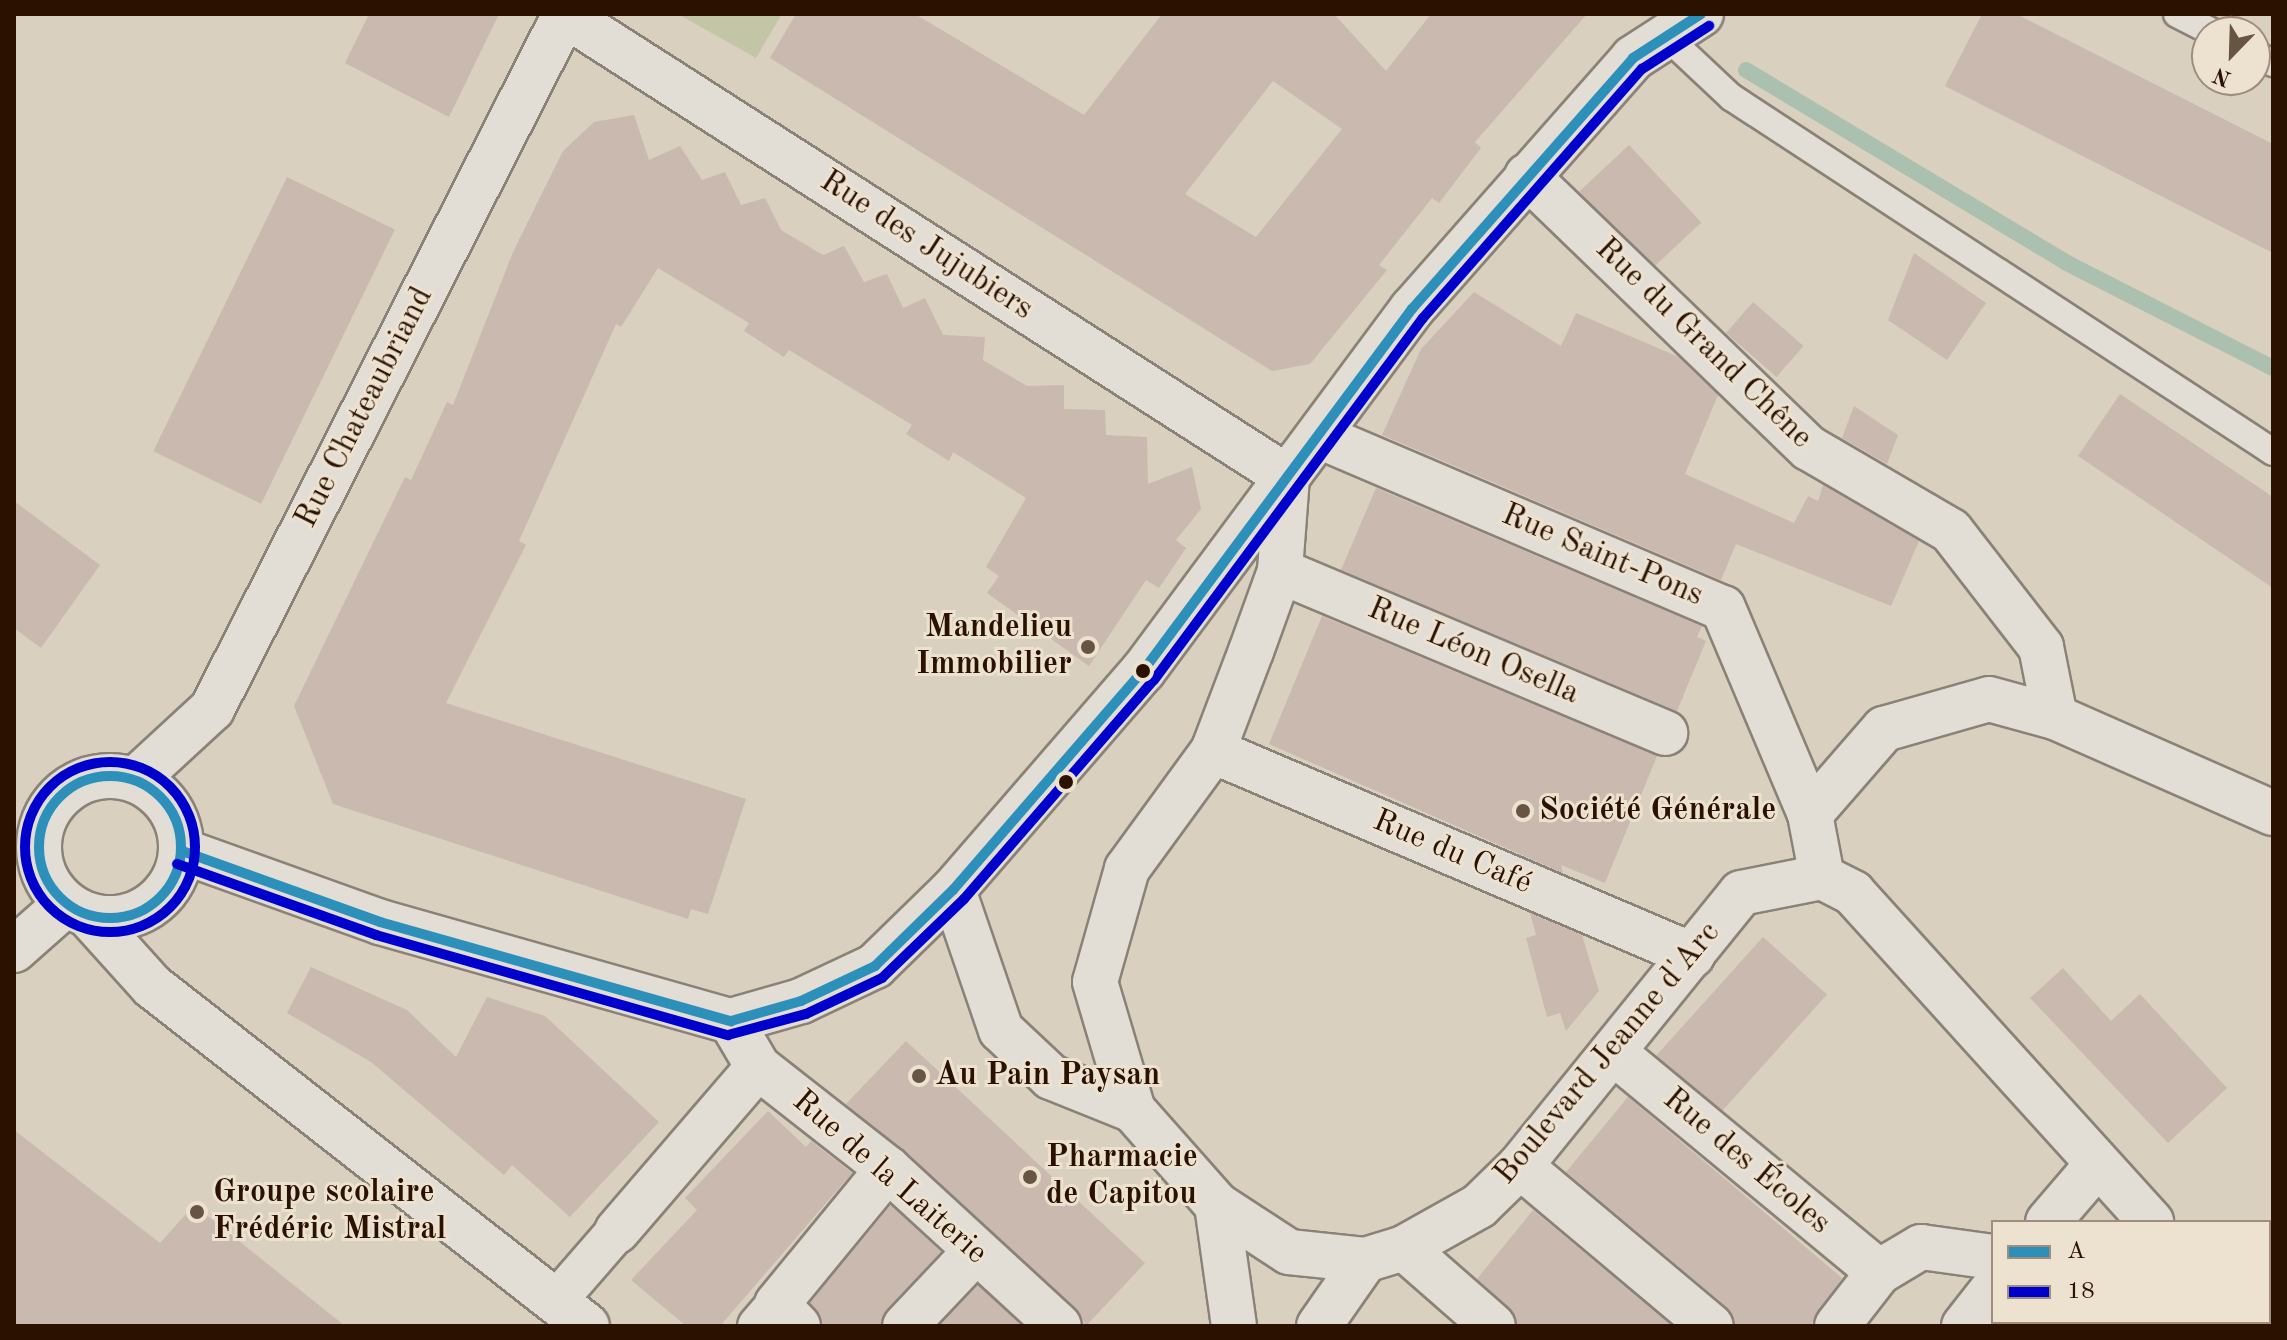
<!DOCTYPE html>
<meta charset="utf-8">
<style>
body{margin:0}
#map{position:relative;width:2287px;height:1340px;overflow:hidden;background:#dad0c0;font-family:"Old Standard TT",serif}
div>[style]{position:absolute}
.green>*{inset:0;background:#c2c6a6}
.stream>*{height:16px;margin:-8px;padding:0 8px;transform-origin:8px;border-radius:8px;background:#abc0af}
.building>*{inset:0;background:#c9b9ae;transform-origin:0 0}
.roads{filter:drop-shadow(2px 0 #8b8277) drop-shadow(-2px 0 #8b8277) drop-shadow(0 2px #8b8277) drop-shadow(0 -2px #8b8277)}
.service>*{height:26px;margin:-13px;padding:0 13px;transform-origin:13px;border-radius:13px;background:#e2ddd5}
.pedestrian>*{height:40px;margin:-20px;padding:0 20px;transform-origin:20px;border-radius:20px;background:#e2ddd5}
.minor>*{height:44px;margin:-22px;padding:0 22px;transform-origin:22px;border-radius:22px;background:#e2ddd5}
.tertiary>*{height:44px;margin:-22px;padding:0 22px;transform-origin:22px;border-radius:22px;background:#e2ddd5}
.tertiary>.ring{margin:-22px;padding:0;box-sizing:content-box;background:none;border:44px solid #e2ddd5;border-radius:50%}
.bus-1>*{height:10px;margin:-5px;padding:0 5px;transform-origin:5px;border-radius:5px;background:#2d90ba}
.bus-1>.ring{margin:-5px;padding:0;box-sizing:content-box;background:none;border:10px solid #2d90ba;border-radius:50%}
.bus-2>*{height:10px;margin:-5px;padding:0 5px;transform-origin:5px;border-radius:5px;background:#0000cd}
.bus-2>.ring{margin:-5px;padding:0;box-sizing:content-box;background:none;border:10px solid #0000cd;border-radius:50%}
.dots>*{width:22px;height:22px;translate:-50% -50%;box-sizing:border-box;border:4px solid #ede2cf;border-radius:50%}
span{translate:-50% -50%;white-space:nowrap;text-align:center;line-height:1.15;-webkit-text-stroke:6px #ede2cf;paint-order:stroke}
.street-label{font-size:32px;color:#2a1100}
.poi-label{font-size:32px;color:#2a1100;font-weight:700}
.right{translate:-100% -50%;text-align:right}
.left{translate:0 -50%;text-align:left}
.frame{position:absolute;inset:0;border:16px solid #2a1100;pointer-events:none}
.legend{position:absolute;left:1991px;top:1220px;width:280px;height:104px;box-sizing:border-box;background:#ede2cf;border:2px solid #9f8e7c;margin:0;padding:10px 14px;list-style:none;font-size:24px;color:#2a1100}
.legend li{display:flex;align-items:center;gap:16px;height:40px}
.legend b{width:40px;border:2px solid #9f8e7c}
.north{position:absolute;left:2191px;top:16px;width:80px;height:80px;box-sizing:border-box;background:#ede2cf;border:2px solid #9f8e7c;border-radius:50%;rotate:203deg;font-size:22px;font-weight:700;line-height:32px;text-align:center;color:#2a1100}
.north::after{content:'';display:block;margin:auto;width:28px;height:36px;background:#685443;clip-path:polygon(50% 0,100% 100%,50% 72%,0 100%)}
</style>
<div id="map">
<div class="green">
<div style="clip-path:polygon(678px 14px,782px 14px,756px 58px)"></div>
</div>
<div class="stream">
<div style="left:1746px;top:70px;width:372px;rotate:31deg"></div>
<div style="left:2065px;top:262px;width:233px;rotate:27deg"></div>
</div>
<div class="building">
<div style="clip-path:polygon(369px 14px,499px 14px,449px 117px,345px 63px)"></div>
<div style="clip-path:polygon(evenodd,796px 14px,915px 14px,1084px 115px,1162px 14px,1334px 14px,1386px 71px,1431px 14px,1587px 14px,1475px 142px,1481px 148px,1439px 203px,1432px 198px,1379px 265px,1387px 270px,1310px 364px,1272px 371px,770px 58px,796px 14px,1273px 81px,1342px 129px,1256px 237px,1185px 194px,1273px 81px)"></div>
<div style="clip-path:polygon(1982px 14px,2016px 14px,2273px 144px,2273px 253px,1945px 86px)"></div>
<div style="clip-path:polygon(634px 115px,649px 160px,680px 146px,702px 180px,725px 172px,741px 205px,765px 198px,781px 230px,823px 255px,844px 246px,864px 282px,887px 274px,903px 308px,925px 298px,943px 335px,985px 337px,983px 360px,1027px 386px,1064px 385px,1064px 409px,1105px 410px,1106px 435px,1147px 437px,1148px 484px,1192px 467px,1201px 509px,1176px 540px,1186px 548px,1159px 588px,1146px 580px,1089px 666px,987px 593px,999px 576px,986px 567px,1026px 498px,953px 452px,949px 461px,906px 434px,912px 425px,789px 350px,784px 357px,744px 331px,749px 323px,658px 268px,621px 327px,616px 324px,519px 541px,526px 545px,446px 703px,746px 799px,708px 914px,691px 909px,688px 919px,333px 804px,294px 706px,405px 477px,411px 480px,447px 402px,453px 405px,513px 252px,563px 151px,594px 122px)"></div>
<div style="left:1629px;top:145px;width:106px;height:68px;rotate:47deg"></div>
<div style="left:287px;top:177px;width:120px;height:305px;rotate:26deg"></div>
<div style="clip-path:polygon(1914px 253px,1986px 303px,1947px 360px,1888px 320px)"></div>
<div style="clip-path:polygon(1474px 292px,1561px 346px,1576px 313px,1679px 357px,1718px 395px,1685px 474px,1794px 523px,1808px 496px,1818px 501px,1823px 485px,1919px 541px,1891px 606px,1736px 544px,1721px 580px,1382px 435px,1421px 349px)"></div>
<div style="left:1753px;top:302px;width:67px;height:41px;rotate:41deg"></div>
<div style="clip-path:polygon(2120px 394px,2273px 497px,2273px 588px,2078px 456px)"></div>
<div style="clip-path:polygon(1854px 406px,1898px 435px,1887px 464px,1842px 438px)"></div>
<div style="clip-path:polygon(1376px 488px,1702px 626px,1697px 637px,1706px 641px,1677px 711px,1341px 570px)"></div>
<div style="clip-path:polygon(14px 501px,100px 565px,41px 648px,14px 628px)"></div>
<div style="clip-path:polygon(1322px 616px,1657px 756px,1605px 883px,1561px 865px,1563px 873px,1269px 744px)"></div>
<div style="clip-path:polygon(1530px 913px,1582px 935px,1599px 991px,1566px 1031px,1560px 1013px,1547px 1017px,1526px 938px,1536px 935px)"></div>
<div style="left:1763px;top:937px;width:86px;height:160px;rotate:42deg"></div>
<div style="clip-path:polygon(311px 967px,407px 1010px,456px 1057px,487px 997px,545px 1016px,659px 1122px,570px 1217px,512px 1165px,504px 1175px,371px 1062px,287px 1013px)"></div>
<div style="clip-path:polygon(2063px 968px,2111px 1021px,2140px 994px,2227px 1088px,2168px 1143px,2030px 998px)"></div>
<div style="clip-path:polygon(906px 1041px,1145px 1263px,1086px 1326px,1076px 1308px,846px 1104px)"></div>
<div style="clip-path:polygon(1628px 1097px,1842px 1278px,1810px 1326px,1735px 1326px,1727px 1307px,1566px 1172px)"></div>
<div style="clip-path:polygon(768px 1111px,806px 1147px,811px 1141px,852px 1173px,720px 1326px,686px 1326px,631px 1280px,697px 1210px,685px 1198px)"></div>
<div style="clip-path:polygon(14px 1130px,160px 1243px,194px 1205px,345px 1326px,14px 1326px)"></div>
<div style="clip-path:polygon(891px 1205px,941px 1252px,887px 1309px,881px 1326px,822px 1326px,810px 1303px)"></div>
<div style="clip-path:polygon(1533px 1210px,1672px 1326px,1517px 1326px,1510px 1308px,1477px 1279px)"></div>
<div style="clip-path:polygon(978px 1285px,1022px 1326px,939px 1326px)"></div>
</div>
<div class="roads">
<div class="service">
<div style="left:2177px;top:14px;width:39px;rotate:27deg"></div>
<div style="left:1667px;top:37px;width:88px;rotate:43.2deg"></div>
<div style="left:1731px;top:97px;width:648px;rotate:33.22deg"></div>
<div style="left:2255px;top:54px;width:20px;rotate:27deg"></div>
</div>
<div class="pedestrian">
<div style="left:557px;top:1300px;width:91px;rotate:-49deg"></div>
<div style="left:758px;top:1326px;width:29px;rotate:-49deg"></div>
</div>
<div class="minor">
<div style="left:565px;top:15px;width:857px;rotate:32.61deg"></div>
<div style="left:1287px;top:477px;width:94px;rotate:94.3deg"></div>
<div style="left:1280px;top:571px;width:85px;rotate:109.9deg"></div>
<div style="left:1251px;top:651px;width:107px;rotate:110.8deg"></div>
<div style="left:1213px;top:751px;width:146px;rotate:126.1deg"></div>
<div style="left:1127px;top:869px;width:117px;rotate:105.8deg"></div>
<div style="left:1095px;top:982px;width:134px;rotate:73.5deg"></div>
<div style="left:1133px;top:1110px;width:127px;rotate:48.5deg"></div>
<div style="left:1217px;top:1205px;width:86px;rotate:33.1deg"></div>
<div style="left:1289px;top:1252px;width:76px;rotate:6deg"></div>
<div style="left:1365px;top:1260px;width:41px;rotate:-17.1deg"></div>
<div style="left:1404px;top:1248px;width:86px;rotate:-29.2deg"></div>
<div style="left:1479px;top:1206px;width:57px;rotate:-44.3deg"></div>
<div style="left:1520px;top:1166px;width:351px;rotate:-51deg"></div>
<div style="left:1741px;top:893px;width:83px;rotate:-11.2deg"></div>
<div style="left:1822px;top:877px;width:35px;rotate:27deg"></div>
<div style="left:1853px;top:893px;width:444px;rotate:47.8deg"></div>
<div style="left:1527px;top:176px;width:392px;rotate:44deg"></div>
<div style="left:1809px;top:448px;width:164px;rotate:30.3deg"></div>
<div style="left:1951px;top:531px;width:147px;rotate:52.2deg"></div>
<div style="left:2041px;top:647px;width:71px;rotate:78.7deg"></div>
<div style="left:1319px;top:436px;width:439px;rotate:23.1deg"></div>
<div style="left:1723px;top:608px;width:224px;rotate:67.1deg"></div>
<div style="left:1280px;top:571px;width:418px;rotate:22.8deg"></div>
<div style="left:1213px;top:751px;width:521px;rotate:23.07deg"></div>
<div style="left:135px;top:780px;width:105px;rotate:-42.7deg"></div>
<div style="left:212px;top:709px;width:780px;rotate:-63.07deg"></div>
<div style="left:1822px;top:877px;width:64px;rotate:-100.8deg"></div>
<div style="left:1810px;top:814px;width:113px;rotate:-49deg"></div>
<div style="left:1884px;top:729px;width:109px;rotate:-15.9deg"></div>
<div style="left:1989px;top:699px;width:68px;rotate:15.3deg"></div>
<div style="left:2055px;top:717px;width:238px;rotate:23.8deg"></div>
<div style="left:953px;top:890px;width:148px;rotate:71.1deg"></div>
<div style="left:1001px;top:1030px;width:69px;rotate:43.2deg"></div>
<div style="left:1051px;top:1077px;width:88px;rotate:21.9deg"></div>
<div style="left:88px;top:915px;width:96px;rotate:48deg"></div>
<div style="left:152px;top:986px;width:552px;rotate:38.01deg"></div>
<div style="left:731px;top:1021px;width:53px;rotate:59.6deg"></div>
<div style="left:758px;top:1067px;width:165px;rotate:38.1deg"></div>
<div style="left:888px;top:1169px;width:232px;rotate:42.6deg"></div>
<div style="left:1613px;top:1052px;width:345px;rotate:39.6deg"></div>
<div style="left:1520px;top:1166px;width:249px;rotate:40deg"></div>
<div style="left:1217px;top:1205px;width:122px;rotate:82deg"></div>
<div style="left:2048px;top:1222px;width:74px;rotate:-49.4deg"></div>
<div style="left:617px;top:1231px;width:216px;rotate:-49.3deg"></div>
<div style="left:1404px;top:1248px;width:118px;rotate:41.2deg"></div>
<div style="left:2195px;top:1322px;width:4px;rotate:76deg"></div>
<div style="left:798px;top:1326px;width:30px;rotate:-134deg"></div>
<div style="left:777px;top:1304px;width:175px;rotate:-50.6deg"></div>
<div style="left:905px;top:1326px;width:102px;rotate:-46.6deg"></div>
<div style="left:1319px;top:1326px;width:80px;rotate:-55.1deg"></div>
<div style="left:1837px;top:1326px;width:68px;rotate:-52.1deg"></div>
<div style="left:1879px;top:1272px;width:49px;rotate:-30.8deg"></div>
<div style="left:1921px;top:1247px;width:73px;rotate:7.9deg"></div>
<div style="left:1964px;top:1326px;width:47px;rotate:-51.9deg"></div>
</div>
<div class="tertiary">
<div class="ring" style="left:39px;top:776px;width:98px;height:98px"></div>
<div style="left:182px;top:851px;width:210px;rotate:19.7deg"></div>
<div style="left:380px;top:922px;width:365px;rotate:15.8deg"></div>
<div style="left:731px;top:1021px;width:73px;rotate:-15.9deg"></div>
<div style="left:801px;top:1001px;width:82px;rotate:-25.3deg"></div>
<div style="left:875px;top:966px;width:109px;rotate:-44.3deg"></div>
<div style="left:953px;top:890px;width:290px;rotate:-49.1deg"></div>
<div style="left:1143px;top:671px;width:451px;rotate:-53.4deg"></div>
<div style="left:1412px;top:309px;width:334px;rotate:-48.6deg"></div>
<div style="left:1633px;top:58px;width:81px;rotate:-32.9deg"></div>
<div style="left:14px;top:950px;width:69px;rotate:-41.5deg"></div>
</div>
</div>
<div class="bus-1">
<div class="ring" style="left:39px;top:776px;width:132px;height:132px"></div>
<div style="left:182px;top:851px;width:210px;rotate:19.7deg"></div>
<div style="left:380px;top:922px;width:365px;rotate:15.8deg"></div>
<div style="left:731px;top:1021px;width:73px;rotate:-15.9deg"></div>
<div style="left:801px;top:1001px;width:82px;rotate:-25.3deg"></div>
<div style="left:875px;top:966px;width:109px;rotate:-44.3deg"></div>
<div style="left:953px;top:890px;width:290px;rotate:-49.1deg"></div>
<div style="left:1143px;top:671px;width:451px;rotate:-53.4deg"></div>
<div style="left:1412px;top:309px;width:334px;rotate:-48.6deg"></div>
<div style="left:1633px;top:58px;width:81px;rotate:-32.9deg"></div>
</div>
<div class="bus-2">
<div class="ring" style="left:25px;top:762px;width:160px;height:160px"></div>
<div style="left:177px;top:864px;width:211px;rotate:19.6deg"></div>
<div style="left:376px;top:935px;width:366px;rotate:15.9deg"></div>
<div style="left:728px;top:1035px;width:81px;rotate:-15.1deg"></div>
<div style="left:806px;top:1014px;width:84px;rotate:-25.3deg"></div>
<div style="left:882px;top:978px;width:114px;rotate:-43.9deg"></div>
<div style="left:964px;top:899px;width:290px;rotate:-49.1deg"></div>
<div style="left:1154px;top:680px;width:451px;rotate:-53.4deg"></div>
<div style="left:1423px;top:318px;width:332px;rotate:-48.7deg"></div>
<div style="left:1642px;top:69px;width:80px;rotate:-32.7deg"></div>
</div>
<div class="dots">
<div style="left:1088px;top:647px;background:#685443"></div>
<div style="left:1143px;top:671px;background:#2a1100"></div>
<div style="left:1066px;top:782px;background:#2a1100"></div>
<div style="left:1523px;top:811px;background:#685443"></div>
<div style="left:919px;top:1076px;background:#685443"></div>
<div style="left:1030px;top:1177px;background:#685443"></div>
<div style="left:197px;top:1212px;background:#685443"></div>
</div>
<div class="street-label">
<span style="left:926px;top:246px;rotate:33deg">Rue des Jujubiers</span>
<span style="left:1703px;top:344px;rotate:44deg">Rue du Grand Chêne</span>
<span style="left:365px;top:408px;rotate:-63deg">Rue Chateaubriand</span>
<span style="left:1602px;top:556px;rotate:23deg">Rue Saint-Pons</span>
<span style="left:1473px;top:652px;rotate:23deg">Rue Léon Osella</span>
<span style="left:1452px;top:853px;rotate:23deg">Rue du Café</span>
<span style="left:1608px;top:1054px;rotate:-50deg">Boulevard Jeanne d'Arc</span>
<span style="left:1746px;top:1162px;rotate:40deg">Rue des Écoles</span>
<span style="left:889px;top:1178px;rotate:41deg">Rue de la Laiterie</span>
</div>
<div class="poi-label">
<span class="right" style="left:1072px;top:647px">Mandelieu<br>Immobilier</span>
<span class="left" style="left:1539px;top:811px">Société Générale</span>
<span class="left" style="left:935px;top:1076px">Au Pain Paysan</span>
<span class="left" style="left:1046px;top:1177px">Pharmacie<br>de Capitou</span>
<span class="left" style="left:213px;top:1212px">Groupe scolaire<br>Frédéric Mistral</span>
</div>
<div class="frame"></div>
<ul class="legend">
<li><b style="height:10px;background:#2d90ba"></b>A</li>
<li><b style="height:10px;background:#0000cd"></b>18</li>
</ul>
<div class="north">N</div>
</div>
